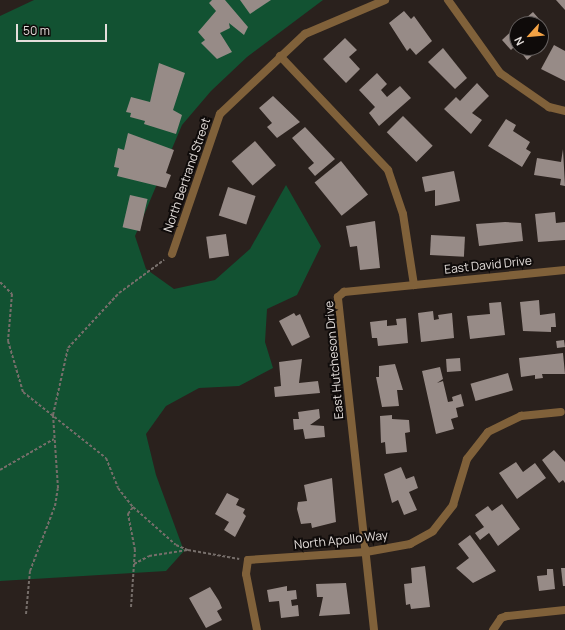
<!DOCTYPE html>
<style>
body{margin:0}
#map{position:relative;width:565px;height:630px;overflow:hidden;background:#2a211d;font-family:Manrope,sans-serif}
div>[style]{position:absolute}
.green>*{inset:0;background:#125232}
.building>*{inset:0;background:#978b87;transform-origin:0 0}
.path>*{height:2px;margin-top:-1px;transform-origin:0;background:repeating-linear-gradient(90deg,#766e6a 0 3px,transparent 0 5px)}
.street>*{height:8px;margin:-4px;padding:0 4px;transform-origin:4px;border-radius:4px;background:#80613a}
span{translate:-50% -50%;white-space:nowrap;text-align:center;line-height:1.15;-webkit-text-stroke:4px #0f0b0a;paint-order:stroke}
.street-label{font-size:12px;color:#e4dedb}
.north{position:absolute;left:509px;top:16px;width:40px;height:40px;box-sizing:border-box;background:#0f0b0a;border:1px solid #645f5e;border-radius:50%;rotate:243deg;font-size:11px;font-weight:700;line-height:16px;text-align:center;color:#e4dedb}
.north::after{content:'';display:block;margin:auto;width:14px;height:18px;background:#f4a345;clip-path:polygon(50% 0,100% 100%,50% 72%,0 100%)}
.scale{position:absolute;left:16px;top:24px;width:91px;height:18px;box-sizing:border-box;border:2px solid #e4dedb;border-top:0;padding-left:5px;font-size:12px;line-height:14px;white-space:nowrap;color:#e4dedb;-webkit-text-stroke:3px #0f0b0a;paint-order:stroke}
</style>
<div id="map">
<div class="green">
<div style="clip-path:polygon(34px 0,323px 0,247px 57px,211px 91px,182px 125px,135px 236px,146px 269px,174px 289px,215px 280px,250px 249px,286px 185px,321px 246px,297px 295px,267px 309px,265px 342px,273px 368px,239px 386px,199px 388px,166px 406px,146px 434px,156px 475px,184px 551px,166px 571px,0 581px,0 16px)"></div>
</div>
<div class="building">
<div style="clip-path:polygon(212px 0,225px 0,248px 27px,244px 35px,229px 23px,230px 28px,220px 33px,232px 52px,217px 59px,201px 43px,205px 40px,198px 32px,216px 11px,209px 3px)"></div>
<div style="clip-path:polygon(240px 0,271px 0,250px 14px)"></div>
<div style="clip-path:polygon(556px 0,565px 0,565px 10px)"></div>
<div style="clip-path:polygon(404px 11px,411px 19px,414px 16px,432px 41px,416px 55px,410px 48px,407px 51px,389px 23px)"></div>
<div style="clip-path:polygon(533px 12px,546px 27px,541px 32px,541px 24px,519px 24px)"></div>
<div style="clip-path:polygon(517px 26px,517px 44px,511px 50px,502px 40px)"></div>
<div style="clip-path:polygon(541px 34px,548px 42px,527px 60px,518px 48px,541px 48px)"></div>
<div style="clip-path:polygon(345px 38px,357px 50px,349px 57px,360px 69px,346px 83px,323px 59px)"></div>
<div style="clip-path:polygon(554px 45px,565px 51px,565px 81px,541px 69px)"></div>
<div style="clip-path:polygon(443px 48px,467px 78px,455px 89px,428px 62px)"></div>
<div style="clip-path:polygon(159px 63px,185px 73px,173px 110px,182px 115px,176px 134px,144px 124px,145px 121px,130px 117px,131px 113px,126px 112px,131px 97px,150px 102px)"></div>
<div style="clip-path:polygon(377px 73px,387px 84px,381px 90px,387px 97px,400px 86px,411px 98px,379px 126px,369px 113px,375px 107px,359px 90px)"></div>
<div style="clip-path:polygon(477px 83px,489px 96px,472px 113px,482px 120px,471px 134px,444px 109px,456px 97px,460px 101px)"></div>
<div style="clip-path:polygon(273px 96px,300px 122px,277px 138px,267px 127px,272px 123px,259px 108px)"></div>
<div style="left:403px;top:116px;width:42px;height:23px;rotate:45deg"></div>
<div style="clip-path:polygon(506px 119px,516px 125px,513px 131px,530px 142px,526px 149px,531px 152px,522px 167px,488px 146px)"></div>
<div style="clip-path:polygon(305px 127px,335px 159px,315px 176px,308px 168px,314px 163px,292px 138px)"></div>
<div style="clip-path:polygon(128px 133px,174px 150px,166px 173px,171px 175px,166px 188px,117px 176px,119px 168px,114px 167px,118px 148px,124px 150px)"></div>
<div style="left:255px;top:141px;width:32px;height:31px;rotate:49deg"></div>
<div style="clip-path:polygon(563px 149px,565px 186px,560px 185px,561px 179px,534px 175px,537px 158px,561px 162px)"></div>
<div style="left:341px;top:161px;width:43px;height:34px;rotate:51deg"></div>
<div style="clip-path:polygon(454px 171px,460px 201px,435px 206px,435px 190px,425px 192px,422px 177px)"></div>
<div style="left:228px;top:187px;width:29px;height:30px;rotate:18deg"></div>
<div style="left:130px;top:195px;width:18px;height:33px;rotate:13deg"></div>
<div style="clip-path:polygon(555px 212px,556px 223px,565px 222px,565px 240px,538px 242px,535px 214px)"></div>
<div style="clip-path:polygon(375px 221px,380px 268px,360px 270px,357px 246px,350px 247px,346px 226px)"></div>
<div style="clip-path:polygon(505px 222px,521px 223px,523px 241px,479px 246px,476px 224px)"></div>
<div style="left:226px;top:234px;width:22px;height:20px;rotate:82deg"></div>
<div style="left:431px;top:235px;width:34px;height:20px;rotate:3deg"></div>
<div style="clip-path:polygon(539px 300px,540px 315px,555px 313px,556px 327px,551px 327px,551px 332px,523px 331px,520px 302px)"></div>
<div style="clip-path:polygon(501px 302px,505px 335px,470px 339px,467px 316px,490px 314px,489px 303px)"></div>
<div style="clip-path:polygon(433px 311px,434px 320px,439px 319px,438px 315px,452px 313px,454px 338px,421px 342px,418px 313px)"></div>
<div style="clip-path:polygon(294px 313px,296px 316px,300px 314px,310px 337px,292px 346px,279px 321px)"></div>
<div style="clip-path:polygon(406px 318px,408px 343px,378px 346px,377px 338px,372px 338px,370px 322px,387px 320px,387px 326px,397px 325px,396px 319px)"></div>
<div style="left:564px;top:340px;width:7px;height:8px;rotate:82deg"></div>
<div style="clip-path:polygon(563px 353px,565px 374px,542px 374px,543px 378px,535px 379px,535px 375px,521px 377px,519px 358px)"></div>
<div style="left:460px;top:358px;width:13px;height:14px;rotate:86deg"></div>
<div style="clip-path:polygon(302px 359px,299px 383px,318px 381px,320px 393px,275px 397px,274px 387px,281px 386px,279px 362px)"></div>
<div style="clip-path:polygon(395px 364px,403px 390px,397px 390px,399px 406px,382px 407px,376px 377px,379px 377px,379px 366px)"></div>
<div style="clip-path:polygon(440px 367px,443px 379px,437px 383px,443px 381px,448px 402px,453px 401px,452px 397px,461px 394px,464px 406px,456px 408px,458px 417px,451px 419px,454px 429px,436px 434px,422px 371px)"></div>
<div style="left:508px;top:373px;width:18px;height:39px;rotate:74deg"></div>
<div style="clip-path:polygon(319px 409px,320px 418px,310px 425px,324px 426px,325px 437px,305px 439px,303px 429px,294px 430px,293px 419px,299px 419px,298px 412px)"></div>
<div style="clip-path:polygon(392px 415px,392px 419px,409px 420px,410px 432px,405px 433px,407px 452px,386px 454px,385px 442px,381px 443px,380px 416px)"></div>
<div style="clip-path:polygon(554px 450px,565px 462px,565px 483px,563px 480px,559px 483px,542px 460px)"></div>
<div style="clip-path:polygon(516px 462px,523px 472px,535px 463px,546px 478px,517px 499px,499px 473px)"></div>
<div style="clip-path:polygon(401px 467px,406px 479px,414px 476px,418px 488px,409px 492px,417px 510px,404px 515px,398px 500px,392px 503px,384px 474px)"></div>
<div style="clip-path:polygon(332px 478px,336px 522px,312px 528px,311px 523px,301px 524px,297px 509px,298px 502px,307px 501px,304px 485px)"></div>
<div style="clip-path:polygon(227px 493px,239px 499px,236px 505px,245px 509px,243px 513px,246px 516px,235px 537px,224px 530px,229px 522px,215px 514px)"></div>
<div style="clip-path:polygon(502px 504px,520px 529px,498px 546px,489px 533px,480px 540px,475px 533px,484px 527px,475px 515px,488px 506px,492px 511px)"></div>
<div style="clip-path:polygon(470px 535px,496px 571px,473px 583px,456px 568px,469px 558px,458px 544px)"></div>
<div style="clip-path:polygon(425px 566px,430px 607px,411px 609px,410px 604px,406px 605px,404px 584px,412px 583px,411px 568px)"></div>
<div style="clip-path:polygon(561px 568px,565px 568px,565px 586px,563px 586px)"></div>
<div style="clip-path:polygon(547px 569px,553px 569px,555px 589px,539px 591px,537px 576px,547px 575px)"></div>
<div style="clip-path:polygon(346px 583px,350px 614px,319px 616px,323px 597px,317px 597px,316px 584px)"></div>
<div style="clip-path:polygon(287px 586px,287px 591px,296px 590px,297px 599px,291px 600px,292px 606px,298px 605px,299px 616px,281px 618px,279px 601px,269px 602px,267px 590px)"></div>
<div style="clip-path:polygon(210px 587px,219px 601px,222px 608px,217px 611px,222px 620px,206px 628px,189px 598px)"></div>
</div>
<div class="path">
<div style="left:0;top:282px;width:17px;rotate:45deg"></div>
<div style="left:12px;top:294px;width:47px;rotate:94.9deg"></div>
<div style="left:8px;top:341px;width:53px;rotate:73.6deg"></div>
<div style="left:23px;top:392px;width:106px;rotate:38.5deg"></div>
<div style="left:106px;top:458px;width:32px;rotate:68deg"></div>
<div style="left:118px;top:488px;width:24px;rotate:52deg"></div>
<div style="left:133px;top:507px;width:57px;rotate:41.5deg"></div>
<div style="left:176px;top:545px;width:13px;rotate:23deg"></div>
<div style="left:0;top:470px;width:62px;rotate:-29.9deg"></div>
<div style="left:134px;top:564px;width:17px;rotate:-28deg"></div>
<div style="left:149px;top:556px;width:39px;rotate:-9deg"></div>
<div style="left:188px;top:550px;width:52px;rotate:10deg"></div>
<div style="left:131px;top:607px;width:57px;rotate:-86deg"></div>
<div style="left:135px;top:550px;width:37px;rotate:-101deg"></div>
<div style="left:128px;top:514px;width:9px;rotate:-54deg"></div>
<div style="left:26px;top:614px;width:43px;rotate:-84.7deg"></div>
<div style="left:30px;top:571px;width:70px;rotate:-69deg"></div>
<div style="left:55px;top:506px;width:18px;rotate:-81deg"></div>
<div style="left:58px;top:488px;width:73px;rotate:-93.9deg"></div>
<div style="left:53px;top:415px;width:69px;rotate:-77.4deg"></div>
<div style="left:68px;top:348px;width:75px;rotate:-47.2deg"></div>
<div style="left:119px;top:293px;width:56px;rotate:-36.3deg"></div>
</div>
<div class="street">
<div style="left:448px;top:0;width:90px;rotate:54.5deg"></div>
<div style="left:500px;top:73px;width:60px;rotate:34.8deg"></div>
<div style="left:549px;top:107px;width:16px;rotate:14deg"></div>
<div style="left:280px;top:56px;width:157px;rotate:46.5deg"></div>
<div style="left:388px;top:170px;width:46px;rotate:71.2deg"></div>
<div style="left:403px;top:214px;width:72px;rotate:81.2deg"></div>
<div style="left:172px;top:254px;width:148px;rotate:-71.1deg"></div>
<div style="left:220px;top:114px;width:117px;rotate:-43.3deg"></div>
<div style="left:305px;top:34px;width:87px;rotate:-23deg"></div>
<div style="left:257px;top:630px;width:57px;rotate:-101.1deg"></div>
<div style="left:246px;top:574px;width:14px;rotate:-82deg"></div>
<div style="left:248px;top:560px;width:118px;rotate:-3.9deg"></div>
<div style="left:366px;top:552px;width:45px;rotate:-10.3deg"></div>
<div style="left:410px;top:544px;width:26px;rotate:-29deg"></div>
<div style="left:433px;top:531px;width:33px;rotate:-52deg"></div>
<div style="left:453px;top:505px;width:48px;rotate:-73.1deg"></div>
<div style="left:467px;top:459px;width:34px;rotate:-52deg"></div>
<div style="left:488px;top:432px;width:37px;rotate:-26deg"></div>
<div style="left:521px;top:416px;width:40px;rotate:-5.7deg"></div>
<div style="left:374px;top:630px;width:335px;rotate:-96.2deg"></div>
<div style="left:338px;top:297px;width:8px;rotate:-40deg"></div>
<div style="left:344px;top:292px;width:222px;rotate:-5.7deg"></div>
<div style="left:493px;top:630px;width:14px;rotate:-56deg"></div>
<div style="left:501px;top:618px;width:6px;rotate:-18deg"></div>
<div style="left:507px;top:616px;width:58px;rotate:-5.9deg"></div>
</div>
<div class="street-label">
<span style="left:187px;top:175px;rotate:-71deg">North Bertrand Street</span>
<span style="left:488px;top:265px;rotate:-6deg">East David Drive</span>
<span style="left:334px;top:360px;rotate:-95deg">East Hutcheson Drive</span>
<span style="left:341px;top:540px;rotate:-6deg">North Apollo Way</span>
</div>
<div class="north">N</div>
<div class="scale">50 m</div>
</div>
